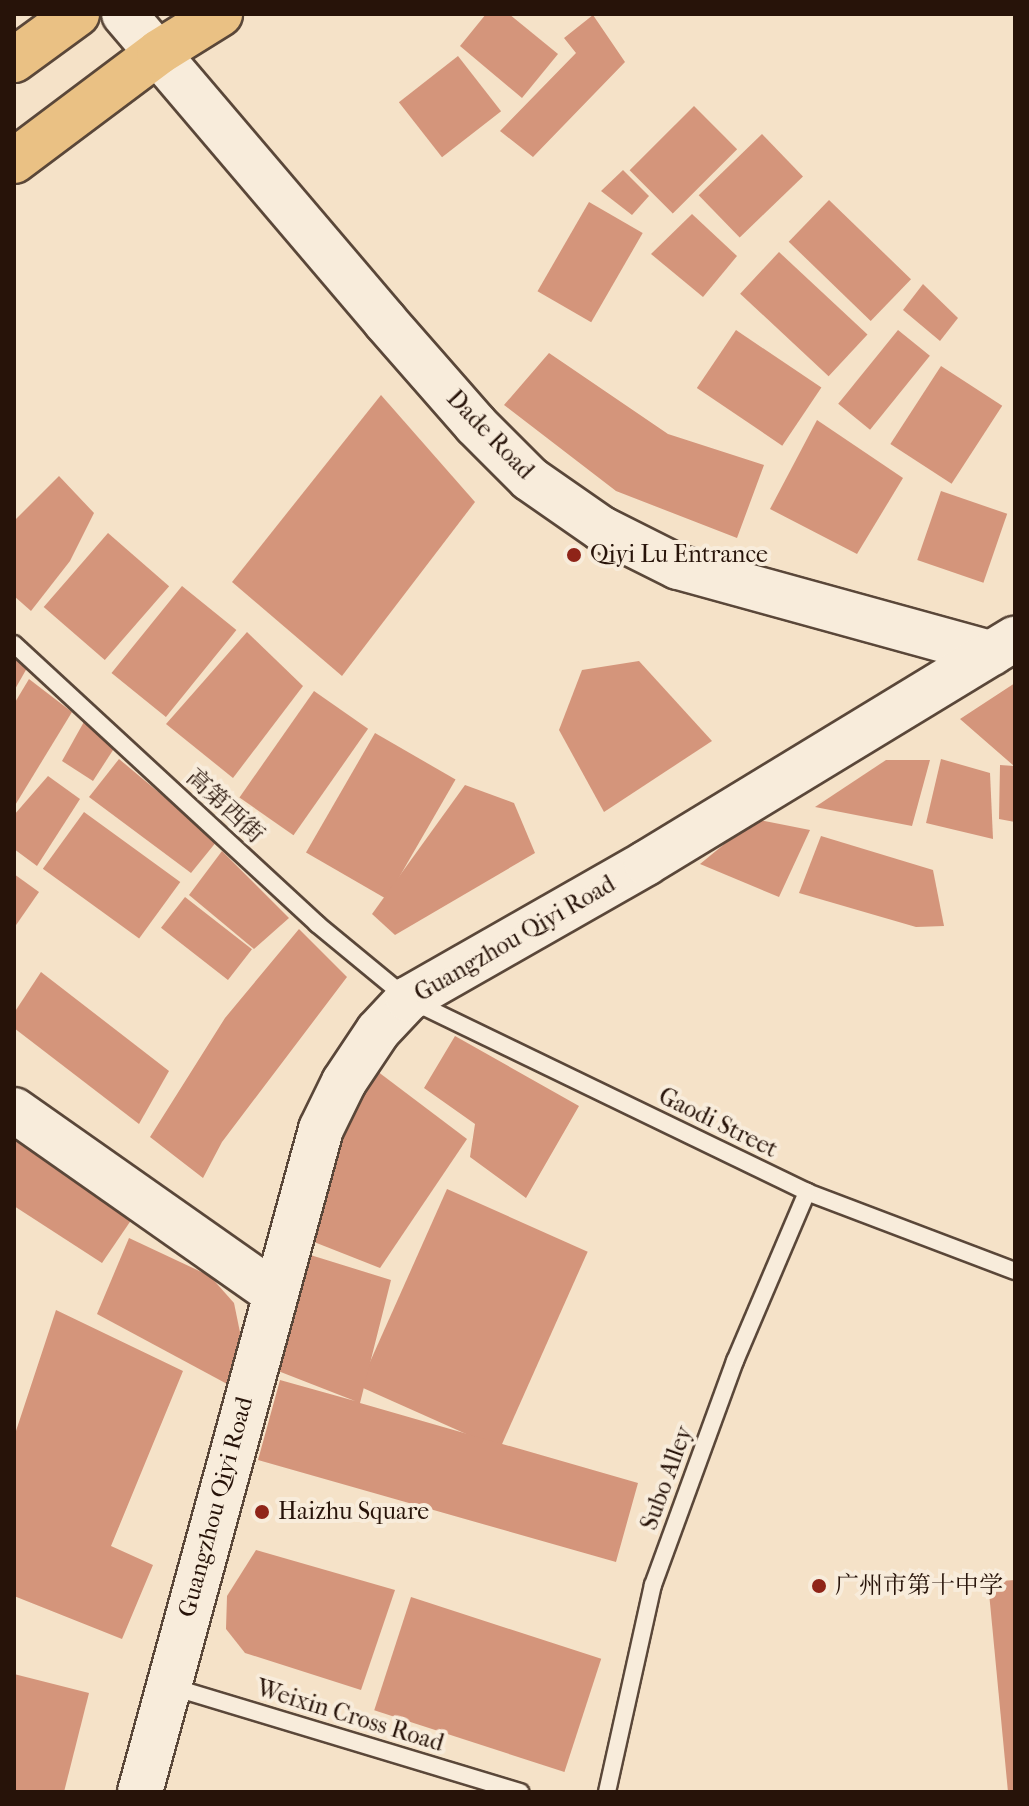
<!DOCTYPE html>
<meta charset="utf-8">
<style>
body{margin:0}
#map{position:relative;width:1029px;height:1806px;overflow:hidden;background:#f5e2c8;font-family:"IM FELL French Canon","Noto Serif SC",serif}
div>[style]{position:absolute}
.building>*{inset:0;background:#d4957b;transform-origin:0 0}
.roads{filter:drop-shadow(2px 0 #5a4739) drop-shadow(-2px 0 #5a4739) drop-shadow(0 2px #5a4739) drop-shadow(0 -2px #5a4739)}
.lane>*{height:16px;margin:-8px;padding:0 8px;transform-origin:8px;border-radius:8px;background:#f8ecdb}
.secondary>*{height:44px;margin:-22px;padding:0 22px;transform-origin:22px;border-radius:22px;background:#f8ecdb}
.primary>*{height:44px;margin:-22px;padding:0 22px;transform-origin:22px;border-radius:22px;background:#eac184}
.dots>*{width:22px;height:22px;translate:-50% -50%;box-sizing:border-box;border:4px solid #f8ecdb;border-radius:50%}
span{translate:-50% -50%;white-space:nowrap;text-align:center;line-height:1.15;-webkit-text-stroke:8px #f8ecdb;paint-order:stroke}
.street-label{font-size:24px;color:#271309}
.poi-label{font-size:24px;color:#271309}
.left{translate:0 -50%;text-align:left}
.frame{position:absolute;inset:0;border:16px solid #271309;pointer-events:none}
</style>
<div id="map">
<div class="building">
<div style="clip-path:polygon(486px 14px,509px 14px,558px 54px,522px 98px,460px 46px)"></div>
<div style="clip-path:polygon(593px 15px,625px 62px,533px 157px,500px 131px,576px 53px,564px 38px)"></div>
<div style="left:458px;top:56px;width:70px;height:75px;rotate:52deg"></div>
<div style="left:694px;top:106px;width:61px;height:91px;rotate:45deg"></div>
<div style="left:762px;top:134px;width:59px;height:88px;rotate:46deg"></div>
<div style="clip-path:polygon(623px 170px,649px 196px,632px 215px,601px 191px)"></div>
<div style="left:829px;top:200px;width:114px;height:58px;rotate:44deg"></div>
<div style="left:589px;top:202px;width:62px;height:103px;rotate:30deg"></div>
<div style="clip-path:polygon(692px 214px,737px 256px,703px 297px,651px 254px)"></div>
<div style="left:779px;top:252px;width:121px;height:57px;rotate:43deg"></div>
<div style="clip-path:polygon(923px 284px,958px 318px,940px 341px,903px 310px)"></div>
<div style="left:736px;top:330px;width:103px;height:70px;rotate:34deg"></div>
<div style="left:898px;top:330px;width:41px;height:95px;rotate:39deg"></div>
<div style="clip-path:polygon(549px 353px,668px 434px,764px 465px,737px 538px,616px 491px,504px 405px)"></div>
<div style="left:941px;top:366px;width:73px;height:93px;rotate:33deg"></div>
<div style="clip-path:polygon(381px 395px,475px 502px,342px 676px,232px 582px)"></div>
<div style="clip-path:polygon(817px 420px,903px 478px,857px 554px,770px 509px)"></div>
<div style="clip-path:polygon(59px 476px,94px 513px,70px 561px,31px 611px,14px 596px,14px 521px)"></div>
<div style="left:941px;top:491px;width:70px;height:73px;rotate:19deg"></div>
<div style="left:108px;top:533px;width:81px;height:98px;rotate:41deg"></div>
<div style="left:182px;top:586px;width:70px;height:112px;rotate:39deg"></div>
<div style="clip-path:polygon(247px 632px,303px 686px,233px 778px,166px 724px)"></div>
<div style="clip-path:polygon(14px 656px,27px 668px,14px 691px)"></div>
<div style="clip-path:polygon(639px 661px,712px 741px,604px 812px,559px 730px,582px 670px)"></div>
<div style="clip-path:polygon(29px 679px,72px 712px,14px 807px,14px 704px)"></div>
<div style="clip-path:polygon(1015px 683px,1015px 822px,999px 819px,1000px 765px,1014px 766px,960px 719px)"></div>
<div style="left:314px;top:691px;width:66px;height:130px;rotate:35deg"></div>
<div style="clip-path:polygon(85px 720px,115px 747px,93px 781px,62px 761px)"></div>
<div style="left:375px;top:733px;width:93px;height:138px;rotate:30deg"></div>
<div style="clip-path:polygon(119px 759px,217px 841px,191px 873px,89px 797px)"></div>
<div style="clip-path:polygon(941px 759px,990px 773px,993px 839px,926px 823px)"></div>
<div style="clip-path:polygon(886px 760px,930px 760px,912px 826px,815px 807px)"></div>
<div style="clip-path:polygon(48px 776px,80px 799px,37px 866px,14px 849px,14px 815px)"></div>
<div style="clip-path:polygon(465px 785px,514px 803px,535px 853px,395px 935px,372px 914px)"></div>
<div style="left:84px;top:812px;width:119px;height:70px;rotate:36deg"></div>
<div style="clip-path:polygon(755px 819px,810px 830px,779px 897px,700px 864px)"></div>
<div style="clip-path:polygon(821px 836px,933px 870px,944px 926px,916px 927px,799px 893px)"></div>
<div style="clip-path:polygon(222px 851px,289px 918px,254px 949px,189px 895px)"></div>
<div style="clip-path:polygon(14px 874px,39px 892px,14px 928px)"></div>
<div style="left:185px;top:897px;width:85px;height:39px;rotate:38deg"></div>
<div style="clip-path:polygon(299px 929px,347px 977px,222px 1142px,203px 1178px,150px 1137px,225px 1018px)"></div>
<div style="clip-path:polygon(41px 972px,169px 1071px,139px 1124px,14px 1028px,14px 1013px)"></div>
<div style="clip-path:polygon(455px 1036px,579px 1106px,526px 1198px,470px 1157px,475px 1124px,424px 1088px)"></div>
<div style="clip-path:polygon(373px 1068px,467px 1139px,380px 1268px,309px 1240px,317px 1200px)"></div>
<div style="clip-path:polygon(14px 1133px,136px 1213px,102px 1263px,14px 1206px)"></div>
<div style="left:447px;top:1189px;width:154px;height:216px;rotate:24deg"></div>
<div style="clip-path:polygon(129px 1238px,210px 1276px,234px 1303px,242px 1342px,229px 1385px,97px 1314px)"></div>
<div style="clip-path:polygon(304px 1253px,391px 1280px,360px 1403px,638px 1483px,616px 1562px,258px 1460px,280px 1380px,355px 1401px,273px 1369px)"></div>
<div style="clip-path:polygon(56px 1310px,183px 1371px,111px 1546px,153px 1565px,122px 1639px,14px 1596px,14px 1437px)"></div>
<div style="clip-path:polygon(256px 1550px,395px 1590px,361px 1690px,245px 1653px,226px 1629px,227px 1596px)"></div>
<div style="clip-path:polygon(1015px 1580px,1015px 1792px,1008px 1792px,988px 1582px)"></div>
<div style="left:411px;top:1597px;width:200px;height:119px;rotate:18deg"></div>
<div style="clip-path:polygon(14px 1674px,89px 1693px,64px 1792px,14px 1792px)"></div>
</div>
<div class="roads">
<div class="lane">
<div style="left:14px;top:644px;width:413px;rotate:42.7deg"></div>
<div style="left:317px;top:924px;width:118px;rotate:39.5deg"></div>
<div style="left:408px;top:999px;width:443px;rotate:25.8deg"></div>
<div style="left:807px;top:1192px;width:222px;rotate:20.8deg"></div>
<div style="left:169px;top:1686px;width:367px;rotate:16.8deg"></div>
<div style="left:607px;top:1792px;width:212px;rotate:-77.5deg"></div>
<div style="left:653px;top:1585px;width:239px;rotate:-69.9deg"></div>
<div style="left:735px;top:1361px;width:184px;rotate:-66.9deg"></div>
</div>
<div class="secondary">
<div style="left:124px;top:14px;width:403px;rotate:49.6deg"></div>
<div style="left:385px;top:321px;width:138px;rotate:48.8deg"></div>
<div style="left:476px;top:425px;width:76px;rotate:45deg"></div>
<div style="left:530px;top:479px;width:88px;rotate:34.8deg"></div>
<div style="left:602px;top:529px;width:85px;rotate:26.6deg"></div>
<div style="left:678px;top:567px;width:325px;rotate:15.4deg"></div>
<div style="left:14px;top:1110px;width:318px;rotate:35.1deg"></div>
<div style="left:140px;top:1792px;width:687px;rotate:-74.73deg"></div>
<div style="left:321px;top:1129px;width:52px;rotate:-63.9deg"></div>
<div style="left:344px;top:1082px;width:61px;rotate:-56.3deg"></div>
<div style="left:378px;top:1031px;width:44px;rotate:-46.8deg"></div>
<div style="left:408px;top:999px;width:274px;rotate:-29.7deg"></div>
<div style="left:646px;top:863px;width:432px;rotate:-31.3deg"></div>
</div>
<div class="primary">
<div style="left:14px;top:60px;width:78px;rotate:-36.1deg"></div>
<div style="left:14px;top:161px;width:181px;rotate:-36.9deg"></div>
<div style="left:159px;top:52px;width:72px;rotate:-31.9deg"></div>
</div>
</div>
<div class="dots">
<div style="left:574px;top:555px;background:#8f2418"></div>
<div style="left:262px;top:1512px;background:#8f2418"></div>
<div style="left:819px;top:1586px;background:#8f2418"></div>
</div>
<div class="street-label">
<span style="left:490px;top:435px;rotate:46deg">Dade Road</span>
<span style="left:225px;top:806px;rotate:43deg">高第西街</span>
<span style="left:515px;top:939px;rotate:-30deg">Guangzhou Qiyi Road</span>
<span style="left:718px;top:1123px;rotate:26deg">Gaodi Street</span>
<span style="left:667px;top:1478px;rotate:-70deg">Subo Alley</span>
<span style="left:216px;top:1507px;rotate:-75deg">Guangzhou Qiyi Road</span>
<span style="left:350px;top:1716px;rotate:17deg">Weixin Cross Road</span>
</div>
<div class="poi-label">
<span class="left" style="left:590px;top:555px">Qiyi Lu Entrance</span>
<span class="left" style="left:278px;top:1512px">Haizhu Square</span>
<span class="left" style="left:835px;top:1586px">广州市第十中学</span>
</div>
<div class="frame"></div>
</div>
